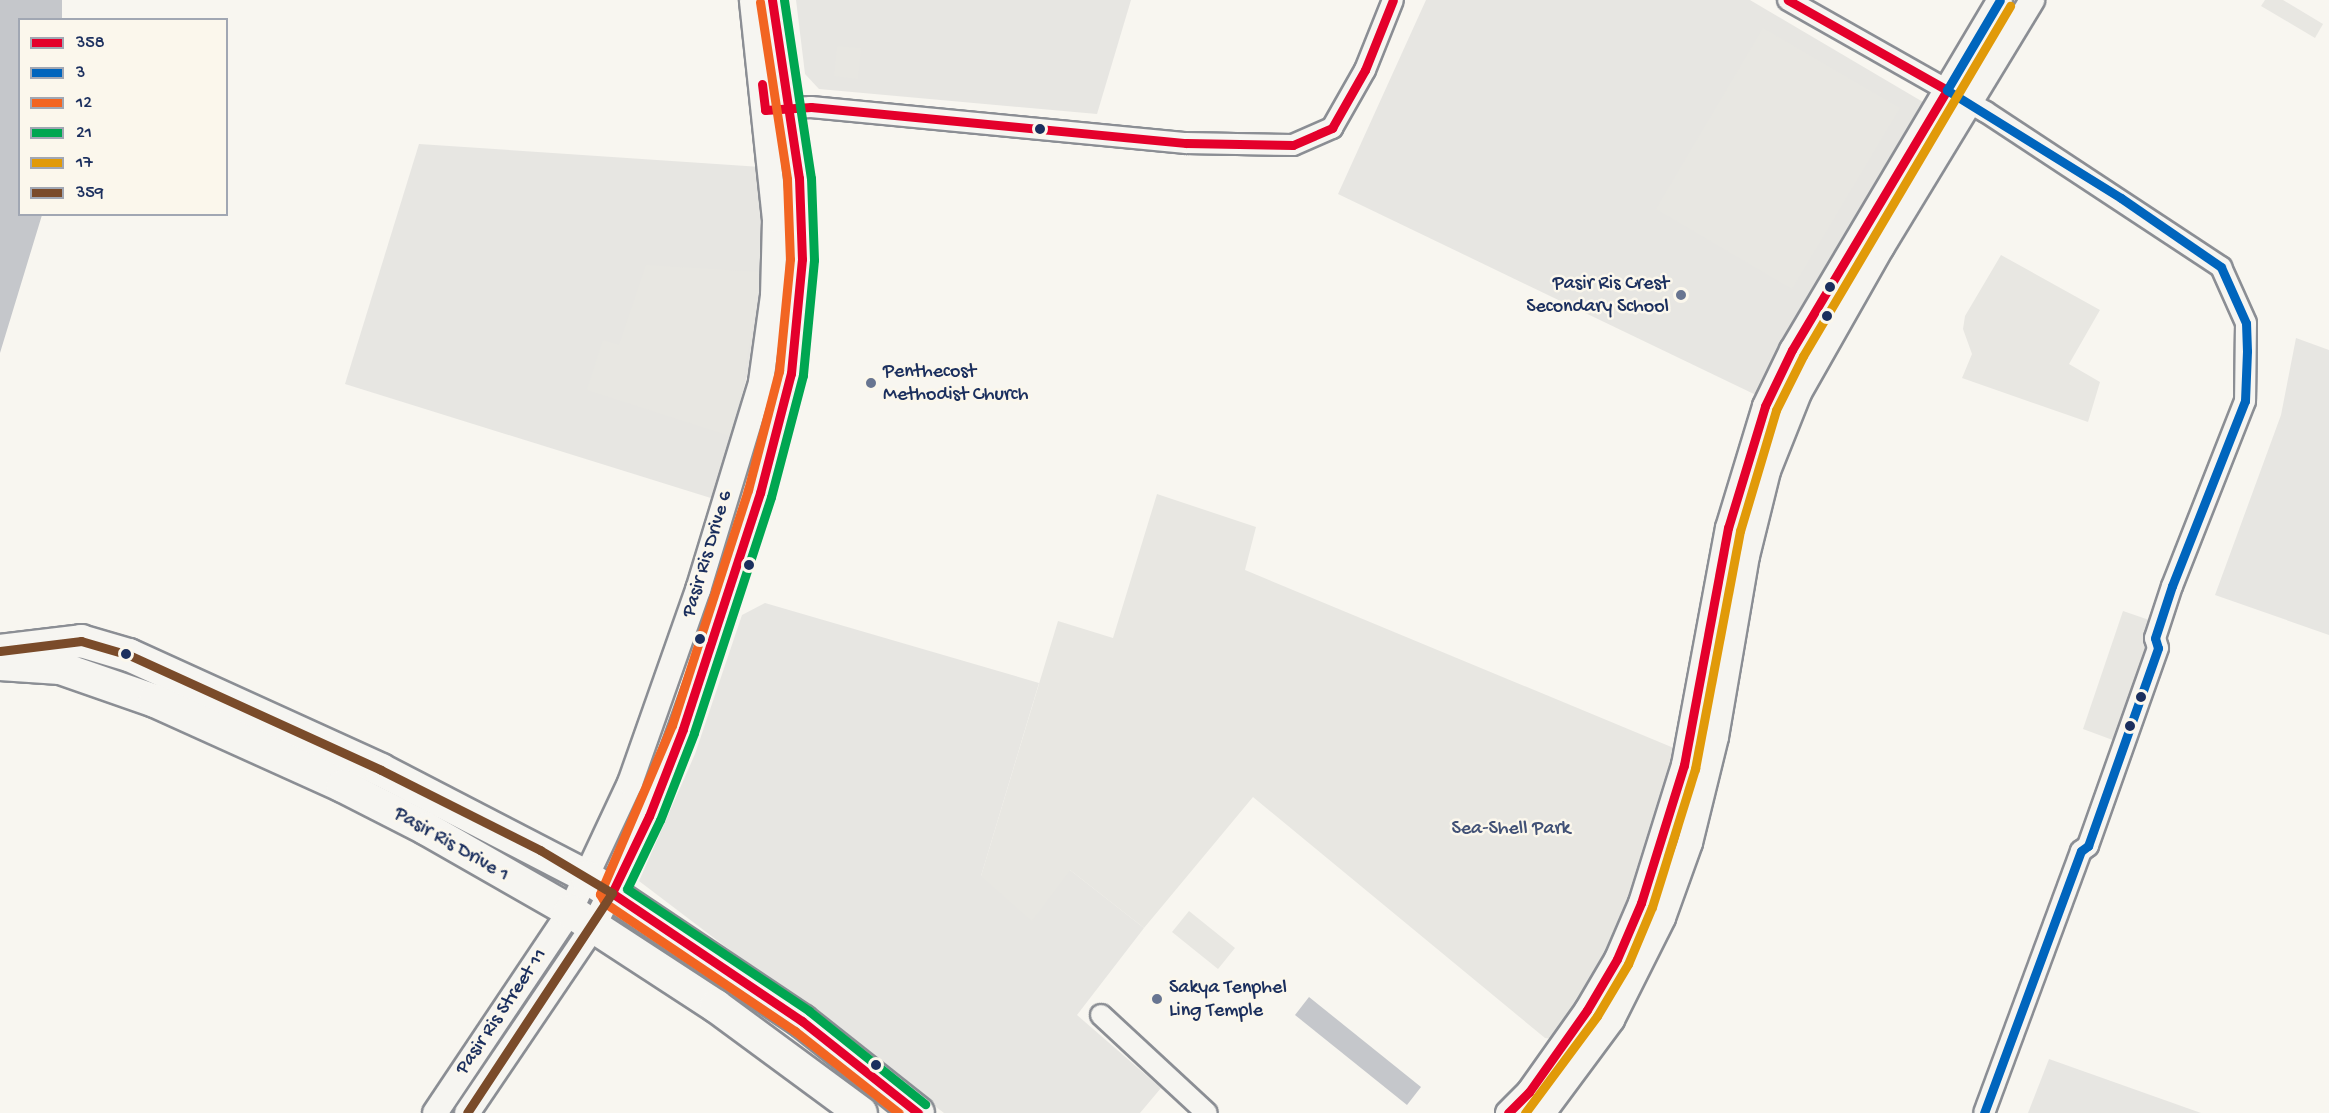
<!DOCTYPE html>
<html>
<head>
<meta charset="utf-8">
<style>
	body { margin:0 }
	#map { position:relative; width:2329px; height:1113px; overflow:hidden; background:#f8f6f0; font-family:"Gochi Hand",sans-serif }
	div>[style] { position:absolute }
	.built>* { inset:0; background:#e7e6e2 }
	.green>* { inset:0; background:#e8e7e2 }
	.water>* { inset:0; background:#c5c7cb }
	.roads { filter:drop-shadow(2px 0 #8b8e94) drop-shadow(-2px 0 #8b8e94) drop-shadow(0 2px #8b8e94) drop-shadow(0 -2px #8b8e94) }
	.minor>* { height:20px; margin:-10px; padding:0 10px; transform-origin:10px; border-radius:10px; background:#f6f5f1 }
	.tertiary>* { height:24px; margin:-12px; padding:0 12px; transform-origin:12px; border-radius:12px; background:#f6f5f1 }
	.primary>* { height:32px; margin:-16px; padding:0 16px; transform-origin:16px; border-radius:16px; background:#f6f5f1 }
	.bus-1>* { height:9px; margin:-4.5px; padding:0 4.5px; transform-origin:4.5px; border-radius:4.5px; background:#e4002b }
	.bus-2>* { height:9px; margin:-4.5px; padding:0 4.5px; transform-origin:4.5px; border-radius:4.5px; background:#0065bd }
	.bus-3>* { height:9px; margin:-4.5px; padding:0 4.5px; transform-origin:4.5px; border-radius:4.5px; background:#f26522 }
	.bus-4>* { height:9px; margin:-4.5px; padding:0 4.5px; transform-origin:4.5px; border-radius:4.5px; background:#00a651 }
	.bus-5>* { height:9px; margin:-4.5px; padding:0 4.5px; transform-origin:4.5px; border-radius:4.5px; background:#e19a09 }
	.bus-6>* { height:9px; margin:-4.5px; padding:0 4.5px; transform-origin:4.5px; border-radius:4.5px; background:#7a4b2a }
	.dots>* { width:16px; height:16px; translate:-50% -50%; box-sizing:border-box; border:3px solid #fbf7ec; border-radius:50% }
	span { translate:-50% -50%; white-space:nowrap; text-align:center; line-height:1.15; -webkit-text-stroke:5px #fbf7ec; paint-order:stroke }
	.poi-label { font-size:20px; color:#1b2f5e }
	.right { translate:-100% -50%; text-align:right }
	.left { translate:0 -50%; text-align:left }
	.street-label { font-size:20px; color:#1b2f5e }
	.park-label { font-size:20px; color:#415176 }
	.legend { position:absolute; left:18px; top:18px; width:210px; height:198px; box-sizing:border-box; background:#fbf7ec; border:2px solid #a1a7b3; margin:0; padding:8px 10px; list-style:none; font-size:18px; color:#1b2f5e }
	.legend li { display:flex; align-items:center; gap:12px; height:30px }
	.legend b { width:30px; border:2px solid #a1a7b3 }
</style>
</head>
<body>
<div id="map">
	<div class="built">
		<i style="clip-path:polygon(796px 0,1131px 0,1097px 114px,819px 89px,805px 74px)"></i>
		<i style="clip-path:polygon(1426px 0,1750px 0,1923px 102px,1918px 122px,1756px 395px,1338px 194px)"></i>
		<i style="clip-path:polygon(419px 144px,761px 167px,764px 313px,714px 499px,345px 384px)"></i>
		<i style="clip-path:polygon(2296px 338px,2329px 350px,2329px 635px,2215px 595px,2281px 415px)"></i>
		<i style="clip-path:polygon(765px 603px,1039px 683px,981px 876px,1070px 870px,1144px 928px,1077px 1015px,1161px 1088px,1140px 1113px,944px 1113px,639px 881px,695px 754px,742px 615px)"></i>
		<i style="clip-path:polygon(2049px 1059px,2201px 1113px,2028px 1113px)"></i>
	</div>
	<div class="green">
		<i style="clip-path:polygon(2265px 0,2283px 0,2323px 24px,2315px 38px,2261px 6px)"></i>
		<i style="clip-path:polygon(1763px 28px,1900px 108px,1792px 289px,1656px 209px)"></i>
		<i style="clip-path:polygon(837px 46px,861px 48px,858px 79px,834px 76px)"></i>
		<i style="clip-path:polygon(2001px 255px,2100px 310px,2069px 364px,2100px 382px,2088px 422px,1962px 378px,1972px 354px,1963px 329px,1965px 316px)"></i>
		<i style="clip-path:polygon(646px 265px,762px 272px,733px 437px,587px 390px,603px 340px,619px 345px)"></i>
		<i style="clip-path:polygon(1157px 494px,1256px 527px,1245px 570px,1681px 751px,1617px 939px,1561px 1040px,1545px 1038px,1253px 797px,1144px 928px,1070px 870px,1032px 921px,981px 876px,1058px 621px,1113px 638px)"></i>
		<i style="clip-path:polygon(2123px 611px,2158px 623px,2118px 742px,2083px 729px)"></i>
		<i style="clip-path:polygon(1189px 911px,1235px 948px,1218px 969px,1172px 932px)"></i>
	</div>
	<div class="water">
		<i style="clip-path:polygon(0 0,62px 0,62px 19px,20px 20px,20px 214px,42px 215px,0 353px)"></i>
		<i style="clip-path:polygon(1309px 997px,1421px 1087px,1407px 1105px,1295px 1015px)"></i>
	</div>
	<div class="roads">
		<div class="minor">
			<i style="left:1788px;top:0;width:227px;rotate:29.5deg"></i>
			<i style="left:1986px;top:112px;width:282px;rotate:33.4deg"></i>
			<i style="left:2221px;top:267px;width:61px;rotate:65.9deg"></i>
			<i style="left:2246px;top:323px;width:78px;rotate:90.7deg"></i>
			<i style="left:2245px;top:401px;width:199px;rotate:111.5deg"></i>
			<i style="left:2172px;top:586px;width:55px;rotate:108.1deg"></i>
			<i style="left:2155px;top:638px;width:10px;rotate:73deg"></i>
			<i style="left:2158px;top:648px;width:210px;rotate:109.5deg"></i>
			<i style="left:2088px;top:846px;width:9px;rotate:144deg"></i>
			<i style="left:2081px;top:851px;width:279px;rotate:110.3deg"></i>
			<i style="left:773px;top:109px;width:38px;rotate:-3deg"></i>
			<i style="left:811px;top:107px;width:377px;rotate:5.5deg"></i>
			<i style="left:1186px;top:143px;width:107px;rotate:1.1deg"></i>
			<i style="left:1293px;top:145px;width:43px;rotate:-23.6deg"></i>
			<i style="left:1332px;top:128px;width:67px;rotate:-60.4deg"></i>
			<i style="left:1365px;top:70px;width:75px;rotate:-68.2deg"></i>
			<i style="left:1101px;top:1015px;width:144px;rotate:42.8deg"></i>
		</div>
		<div class="tertiary">
			<i style="left:435px;top:1113px;width:243px;rotate:-56.2deg"></i>
			<i style="left:570px;top:911px;width:141px;rotate:-64.9deg"></i>
			<i style="left:630px;top:783px;width:205px;rotate:-70.6deg"></i>
			<i style="left:698px;top:590px;width:217px;rotate:-73.1deg"></i>
			<i style="left:761px;top:382px;width:87px;rotate:-82.1deg"></i>
			<i style="left:773px;top:296px;width:76px;rotate:-88.5deg"></i>
			<i style="left:775px;top:220px;width:221px;rotate:-96deg"></i>
			<i style="left:467px;top:1113px;width:225px;rotate:-55.9deg"></i>
			<i style="left:593px;top:927px;width:124px;rotate:-63.2deg"></i>
			<i style="left:649px;top:816px;width:200px;rotate:-70.1deg"></i>
			<i style="left:717px;top:628px;width:183px;rotate:-72.6deg"></i>
			<i style="left:772px;top:453px;width:82px;rotate:-76.6deg"></i>
			<i style="left:791px;top:373px;width:115px;rotate:-84.5deg"></i>
			<i style="left:802px;top:259px;width:81px;rotate:-92.1deg"></i>
			<i style="left:799px;top:178px;width:180px;rotate:-98.6deg"></i>
			<i style="left:1508px;top:1113px;width:30px;rotate:-45deg"></i>
			<i style="left:1529px;top:1092px;width:100px;rotate:-54.7deg"></i>
			<i style="left:1587px;top:1010px;width:59px;rotate:-59.5deg"></i>
			<i style="left:1617px;top:959px;width:61px;rotate:-66.8deg"></i>
			<i style="left:1641px;top:903px;width:145px;rotate:-72.7deg"></i>
			<i style="left:1684px;top:765px;width:241px;rotate:-79.5deg"></i>
			<i style="left:1728px;top:528px;width:127px;rotate:-73.1deg"></i>
			<i style="left:1765px;top:406px;width:62px;rotate:-64.3deg"></i>
			<i style="left:1792px;top:350px;width:407px;rotate:-59.3deg"></i>
			<i style="left:1543px;top:1113px;width:116px;rotate:-53.4deg"></i>
			<i style="left:1612px;top:1020px;width:114px;rotate:-63.4deg"></i>
			<i style="left:1663px;top:918px;width:80px;rotate:-70.2deg"></i>
			<i style="left:1690px;top:843px;width:109px;rotate:-76.2deg"></i>
			<i style="left:1716px;top:737px;width:184px;rotate:-80.3deg"></i>
			<i style="left:1747px;top:556px;width:88px;rotate:-76.1deg"></i>
			<i style="left:1768px;top:471px;width:84px;rotate:-68.3deg"></i>
			<i style="left:1799px;top:393px;width:168px;rotate:-60.4deg"></i>
			<i style="left:1882px;top:247px;width:289px;rotate:-58.7deg"></i>
		</div>
		<div class="primary">
			<i style="left:0;top:651px;width:82px;rotate:-7deg"></i>
			<i style="left:81px;top:641px;width:50px;rotate:16.3deg"></i>
			<i style="left:129px;top:655px;width:277px;rotate:24.5deg"></i>
			<i style="left:381px;top:770px;width:232px;rotate:27.4deg"></i>
			<i style="left:587px;top:877px;width:259px;rotate:33.8deg"></i>
			<i style="left:802px;top:1021px;width:148px;rotate:38.4deg"></i>
			<i style="left:0;top:664px;width:60px;rotate:3.8deg"></i>
			<i style="left:60px;top:668px;width:101px;rotate:19.2deg"></i>
			<i style="left:155px;top:701px;width:206px;rotate:24.3deg"></i>
			<i style="left:343px;top:786px;width:94px;rotate:27.1deg"></i>
			<i style="left:427px;top:829px;width:165px;rotate:29.8deg"></i>
			<i style="left:570px;top:911px;width:174px;rotate:33.1deg"></i>
			<i style="left:716px;top:1006px;width:180px;rotate:36.4deg"></i>
		</div>
	</div>
	<div class="bus-1">
		<i style="left:772px;top:0;width:180px;rotate:81.4deg"></i>
		<i style="left:799px;top:178px;width:81px;rotate:87.9deg"></i>
		<i style="left:802px;top:259px;width:115px;rotate:95.5deg"></i>
		<i style="left:791px;top:373px;width:124px;rotate:104.5deg"></i>
		<i style="left:760px;top:493px;width:248px;rotate:108.1deg"></i>
		<i style="left:683px;top:729px;width:93px;rotate:111.3deg"></i>
		<i style="left:649px;top:816px;width:85px;rotate:115.7deg"></i>
		<i style="left:612px;top:893px;width:229px;rotate:34deg"></i>
		<i style="left:802px;top:1021px;width:148px;rotate:38.4deg"></i>
		<i style="left:762px;top:84px;width:26px;rotate:83deg"></i>
		<i style="left:765px;top:110px;width:46px;rotate:-3.7deg"></i>
		<i style="left:811px;top:107px;width:377px;rotate:5.5deg"></i>
		<i style="left:1186px;top:143px;width:107px;rotate:1.1deg"></i>
		<i style="left:1293px;top:145px;width:43px;rotate:-23.6deg"></i>
		<i style="left:1332px;top:128px;width:67px;rotate:-60.4deg"></i>
		<i style="left:1365px;top:70px;width:75px;rotate:-68.2deg"></i>
		<i style="left:1508px;top:1113px;width:30px;rotate:-45deg"></i>
		<i style="left:1529px;top:1092px;width:100px;rotate:-54.7deg"></i>
		<i style="left:1587px;top:1010px;width:59px;rotate:-59.5deg"></i>
		<i style="left:1617px;top:959px;width:61px;rotate:-66.8deg"></i>
		<i style="left:1641px;top:903px;width:145px;rotate:-72.7deg"></i>
		<i style="left:1684px;top:765px;width:241px;rotate:-79.5deg"></i>
		<i style="left:1728px;top:528px;width:127px;rotate:-73.1deg"></i>
		<i style="left:1765px;top:406px;width:62px;rotate:-64.3deg"></i>
		<i style="left:1792px;top:350px;width:303px;rotate:-59.2deg"></i>
		<i style="left:1947px;top:90px;width:183px;rotate:-150.5deg"></i>
	</div>
	<div class="bus-2">
		<i style="left:1984px;top:1113px;width:279px;rotate:-69.7deg"></i>
		<i style="left:2081px;top:851px;width:9px;rotate:-36deg"></i>
		<i style="left:2088px;top:846px;width:210px;rotate:-70.5deg"></i>
		<i style="left:2158px;top:648px;width:10px;rotate:-107deg"></i>
		<i style="left:2155px;top:638px;width:55px;rotate:-71.9deg"></i>
		<i style="left:2172px;top:586px;width:199px;rotate:-68.5deg"></i>
		<i style="left:2245px;top:401px;width:50px;rotate:-87.7deg"></i>
		<i style="left:2247px;top:351px;width:28px;rotate:-92deg"></i>
		<i style="left:2246px;top:323px;width:61px;rotate:-114.1deg"></i>
		<i style="left:2221px;top:267px;width:121px;rotate:-145.4deg"></i>
		<i style="left:2121px;top:198px;width:205px;rotate:-148.2deg"></i>
		<i style="left:1947px;top:90px;width:104px;rotate:-59.5deg"></i>
	</div>
	<div class="bus-3">
		<i style="left:760px;top:2px;width:179px;rotate:81.3deg"></i>
		<i style="left:787px;top:179px;width:80px;rotate:87.9deg"></i>
		<i style="left:790px;top:259px;width:113px;rotate:95.6deg"></i>
		<i style="left:779px;top:371px;width:123px;rotate:104.6deg"></i>
		<i style="left:748px;top:490px;width:247px;rotate:107.9deg"></i>
		<i style="left:672px;top:725px;width:184px;rotate:113.1deg"></i>
		<i style="left:600px;top:894px;width:10px;rotate:61deg"></i>
		<i style="left:605px;top:903px;width:229px;rotate:34deg"></i>
		<i style="left:795px;top:1031px;width:132px;rotate:38.3deg"></i>
	</div>
	<div class="bus-4">
		<i style="left:784px;top:0;width:180px;rotate:81.4deg"></i>
		<i style="left:811px;top:178px;width:82px;rotate:87.9deg"></i>
		<i style="left:814px;top:260px;width:116px;rotate:95.5deg"></i>
		<i style="left:803px;top:375px;width:126px;rotate:104.7deg"></i>
		<i style="left:771px;top:497px;width:248px;rotate:108.1deg"></i>
		<i style="left:694px;top:733px;width:93px;rotate:111.3deg"></i>
		<i style="left:660px;top:820px;width:76px;rotate:115.6deg"></i>
		<i style="left:627px;top:889px;width:219px;rotate:33.8deg"></i>
		<i style="left:809px;top:1011px;width:149px;rotate:38.7deg"></i>
	</div>
	<div class="bus-5">
		<i style="left:1525px;top:1113px;width:121px;rotate:-53.4deg"></i>
		<i style="left:1597px;top:1016px;width:61px;rotate:-59.2deg"></i>
		<i style="left:1628px;top:964px;width:62px;rotate:-67.2deg"></i>
		<i style="left:1652px;top:907px;width:145px;rotate:-72.7deg"></i>
		<i style="left:1695px;top:769px;width:242px;rotate:-79.3deg"></i>
		<i style="left:1740px;top:531px;width:126px;rotate:-73.4deg"></i>
		<i style="left:1776px;top:410px;width:60px;rotate:-63.4deg"></i>
		<i style="left:1803px;top:356px;width:407px;rotate:-59.4deg"></i>
	</div>
	<div class="bus-6">
		<i style="left:0;top:651px;width:82px;rotate:-7deg"></i>
		<i style="left:81px;top:641px;width:50px;rotate:16.3deg"></i>
		<i style="left:129px;top:655px;width:277px;rotate:24.5deg"></i>
		<i style="left:381px;top:770px;width:178px;rotate:26.7deg"></i>
		<i style="left:540px;top:850px;width:84px;rotate:30.8deg"></i>
		<i style="left:612px;top:893px;width:263px;rotate:123.4deg"></i>
	</div>
	<div class="dots">
		<i style="left:1040px;top:129px;background:#1b2f5e"></i>
		<i style="left:1830px;top:287px;background:#1b2f5e"></i>
		<i style="left:1681px;top:295px;background:#687591"></i>
		<i style="left:1827px;top:316px;background:#1b2f5e"></i>
		<i style="left:871px;top:383px;background:#687591"></i>
		<i style="left:749px;top:565px;background:#1b2f5e"></i>
		<i style="left:700px;top:639px;background:#1b2f5e"></i>
		<i style="left:126px;top:654px;background:#1b2f5e"></i>
		<i style="left:2141px;top:697px;background:#1b2f5e"></i>
		<i style="left:2130px;top:726px;background:#1b2f5e"></i>
		<i style="left:1157px;top:999px;background:#687591"></i>
		<i style="left:876px;top:1065px;background:#1b2f5e"></i>
	</div>
	<div class="poi-label">
		<span class="right" style="left:1669px;top:296px">Pasir Ris Crest<br>Secondary School</span>
		<span class="left" style="left:883px;top:384px">Penthecost<br>Methodist Church</span>
		<span class="left" style="left:1169px;top:1000px">Sakya Tenphel<br>Ling Temple</span>
	</div>
	<div class="street-label">
		<span style="left:708px;top:554px;rotate:-73deg">Pasir Ris Drive 6</span>
		<span style="left:451px;top:845px;rotate:30deg">Pasir Ris Drive 1</span>
		<span style="left:502px;top:1012px;rotate:-56deg">Pasir Ris Street 11</span>
	</div>
	<div class="park-label">
		<span style="left:1511px;top:829px">Sea-Shell Park</span>
	</div>
	<ul class="legend">
	<li><b style="height:8px;background:#e4002b"></b>358</li>
	<li><b style="height:8px;background:#0065bd"></b>3</li>
	<li><b style="height:8px;background:#f26522"></b>12</li>
	<li><b style="height:8px;background:#00a651"></b>21</li>
	<li><b style="height:8px;background:#e19a09"></b>17</li>
	<li><b style="height:8px;background:#7a4b2a"></b>359</li>
	</ul>
</div>
</body>
</html>
